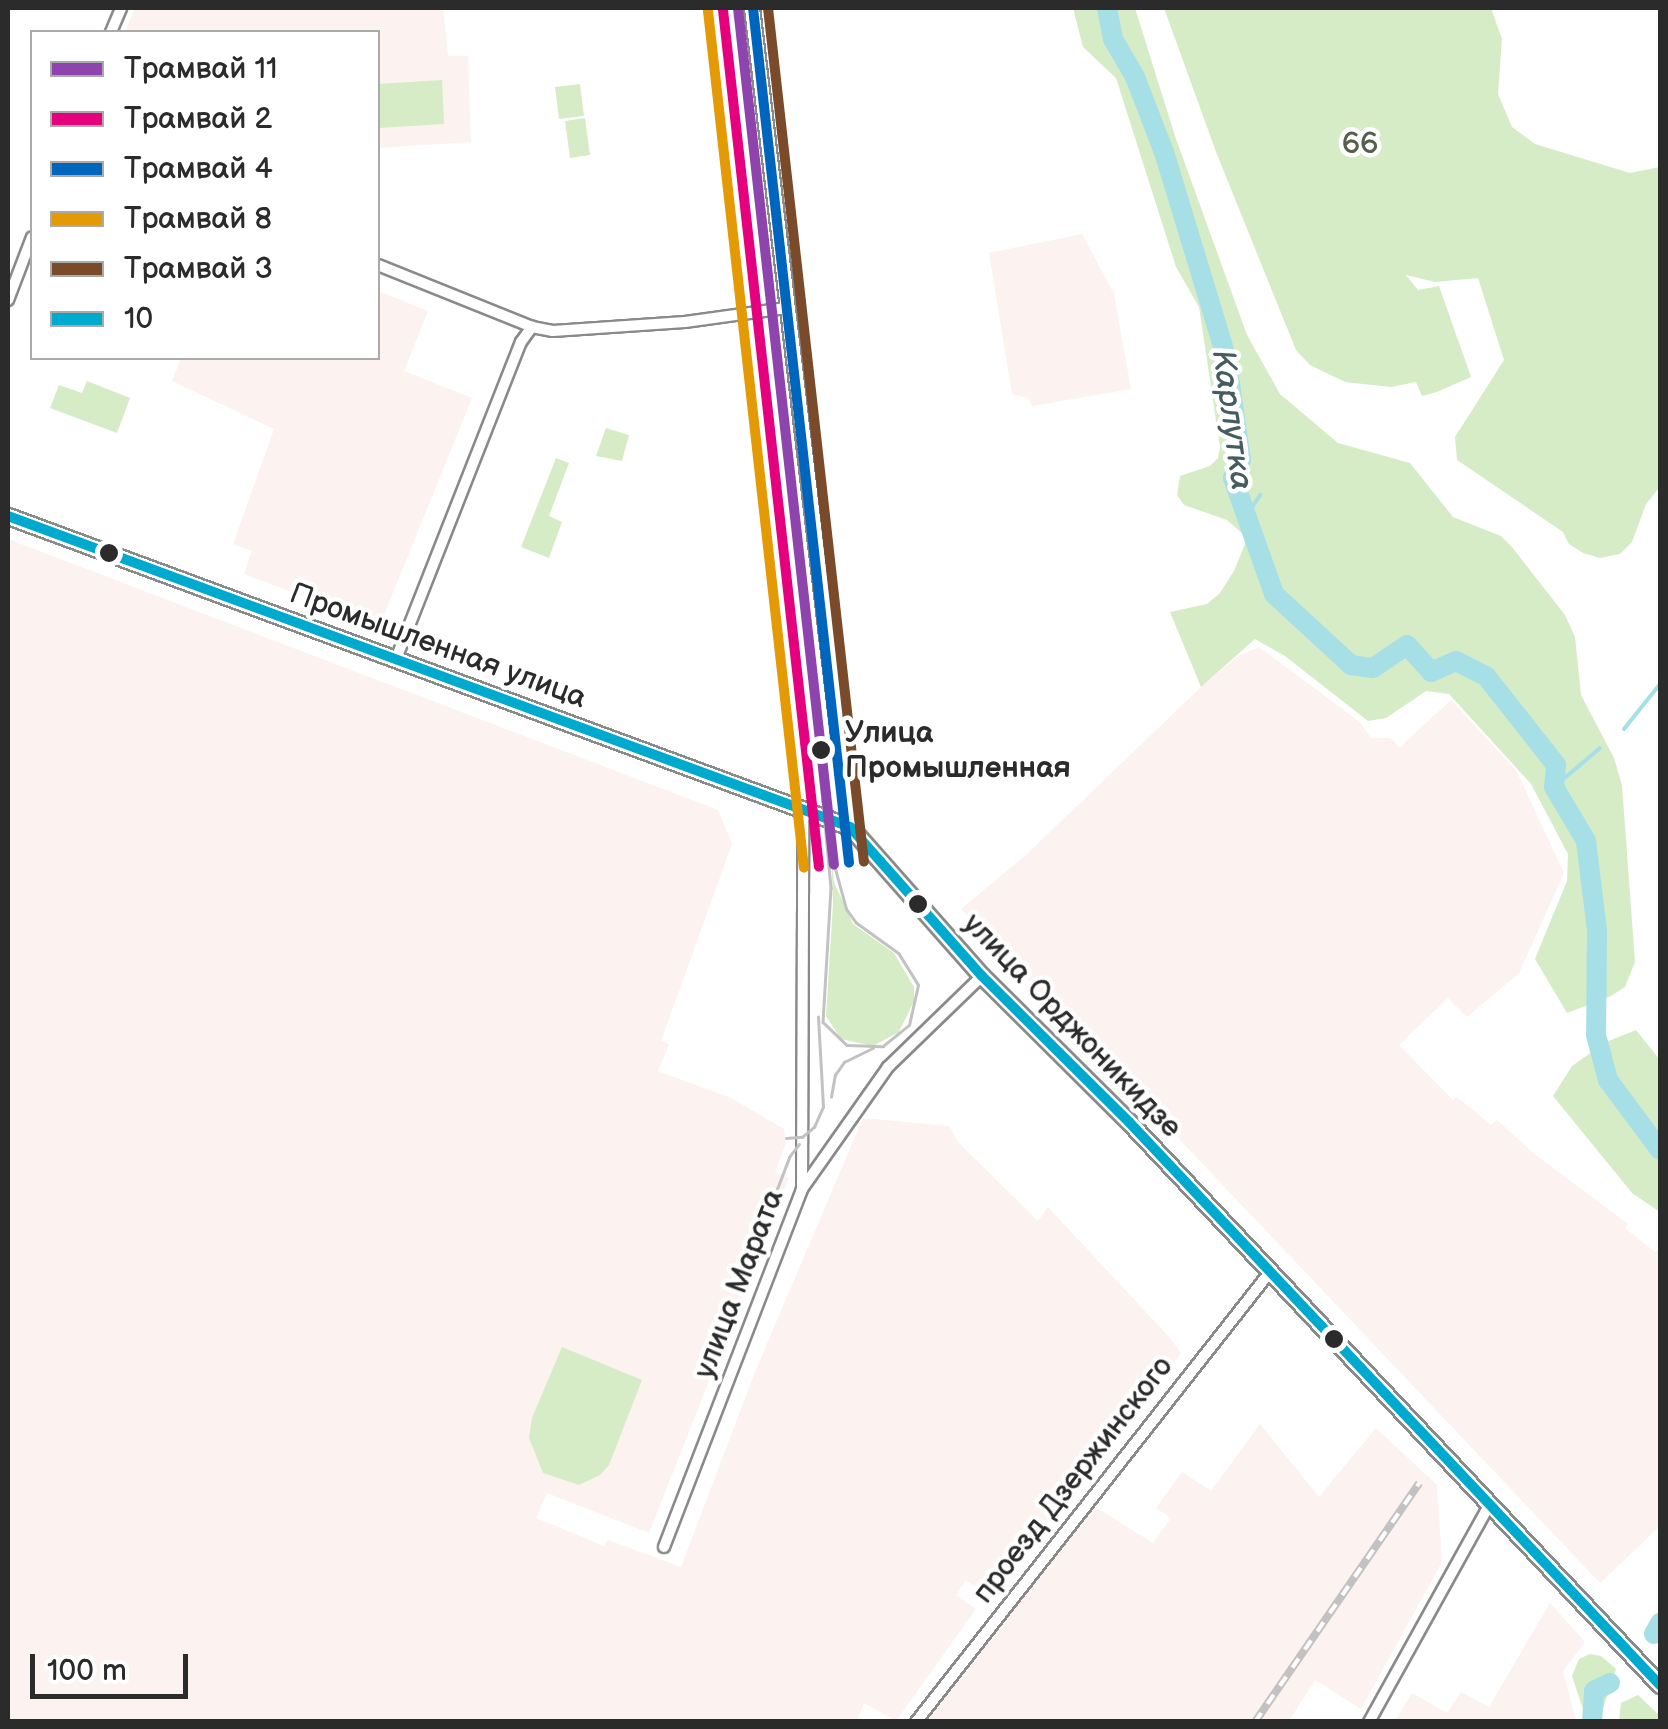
<!DOCTYPE html>
<html>
<head>
<meta charset="utf-8">
<style>
	body { margin:0 }
	#map { position:relative; width:1668px; height:1729px; overflow:hidden; background:#fff; font-family:"Balsamiq Sans",sans-serif }
	div>[style] { position:absolute }
	.built>* { inset:0; background:#fcf2ef }
	.green>* { inset:0; background:#d5ecc7 }
	.stream>* { height:4px; margin:-2px; padding:0 2px; transform-origin:2px; border-radius:2px; background:#a7dfe7 }
	.river>* { height:20px; margin:-10px; padding:0 10px; transform-origin:10px; border-radius:10px; background:#a7dfe7 }
	.roads { filter:drop-shadow(2px 0 #8a8a8a) drop-shadow(-2px 0 #8a8a8a) drop-shadow(0 2px #8a8a8a) drop-shadow(0 -2px #8a8a8a) }
	.street>* { height:10px; margin:-5px; padding:0 5px; transform-origin:5px; border-radius:5px; background:#fff }
	.secondary>* { height:14px; margin:-7px; padding:0 7px; transform-origin:7px; border-radius:7px; background:#fff }
	.primary>* { height:15px; margin:-7.5px; padding:0 7.5px; transform-origin:7.5px; border-radius:7.5px; background:#fff }
	.tram>* { height:2.5px; margin:-1.25px; padding:0 1.25px; transform-origin:1.25px; border-radius:1.25px; background:#c2c2c2 }
	.rail>* { height:8px; margin-top:-4px; transform-origin:0; background:repeating-linear-gradient(90deg,#fff 0 11px,#c2c2c2 0 22px); box-sizing:border-box; border-block:2px solid #c2c2c2 }
	.bus-1>* { height:10px; margin:-5px; padding:0 5px; transform-origin:5px; border-radius:5px; background:#00a9ce }
	.tram-1>* { height:10px; margin:-5px; padding:0 5px; transform-origin:5px; border-radius:5px; background:#8e44ad }
	.tram-2>* { height:10px; margin:-5px; padding:0 5px; transform-origin:5px; border-radius:5px; background:#e5007d }
	.tram-3>* { height:10px; margin:-5px; padding:0 5px; transform-origin:5px; border-radius:5px; background:#0065bd }
	.tram-4>* { height:10px; margin:-5px; padding:0 5px; transform-origin:5px; border-radius:5px; background:#e39a04 }
	.tram-5>* { height:10px; margin:-5px; padding:0 5px; transform-origin:5px; border-radius:5px; background:#7a4b2a }
	.dots>* { width:28px; height:28px; translate:-50% -50%; box-sizing:border-box; border:5px solid #fff; border-radius:50% }
	span { translate:-50% -50%; white-space:nowrap; text-align:center; line-height:1.15; -webkit-text-stroke:9px #fff; paint-order:stroke }
	.park-label { font-size:30px; color:#54604c }
	.street-label { font-size:30px; color:#2b2b2b }
	.stop-label { font-size:30px; color:#2b2b2b; font-weight:700 }
	.left { translate:0 -50%; text-align:left }
	.water-label { font-size:32px; color:#455d60; font-style:italic }
	.frame { position:absolute; inset:0; border:10px solid #2b2b2b; pointer-events:none }
	.legend { position:absolute; left:30px; top:30px; width:350px; height:330px; box-sizing:border-box; background:#fff; border:2px solid #aaa; margin:0; padding:12px 18px; list-style:none; font-size:30px; color:#2b2b2b }
	.legend li { display:flex; align-items:center; gap:20px; height:50px }
	.legend b { width:50px; border:2px solid #aaa }
	.scale { position:absolute; left:30px; top:1654px; width:158px; height:45px; box-sizing:border-box; border:5px solid #2b2b2b; border-top:0; padding-left:12px; font-size:30px; line-height:35px; white-space:nowrap; color:#2b2b2b; -webkit-text-stroke:8px #fff; paint-order:stroke }
</style>
</head>
<body>
<div id="map">
	<div class="built">
		<i style="clip-path:polygon(135px 8px,443px 8px,448px 56px,468px 56px,471px 142px,378px 148px,378px 32px,125px 32px)"></i>
		<i style="clip-path:polygon(1082px 234px,1114px 294px,1131px 389px,1032px 406px,1028px 398px,1012px 394px,989px 253px)"></i>
		<i style="clip-path:polygon(378px 291px,428px 311px,404px 371px,472px 398px,380px 625px,244px 574px,252px 551px,233px 544px,274px 429px,172px 381px,181px 358px,378px 358px)"></i>
		<i style="clip-path:polygon(8px 539px,718px 810px,732px 844px,661px 1041px,669px 1044px,658px 1071px,731px 1098px,784px 1129px,786px 1143px,775px 1172px,789px 1178px,649px 1533px,547px 1493px,536px 1518px,604px 1546px,608px 1540px,681px 1567px,755px 1372px,863px 1118px,949px 1126px,959px 1143px,1038px 1221px,1048px 1207px,1169px 1337px,1181px 1353px,996px 1590px,983px 1593px,966px 1580px,956px 1595px,976px 1609px,896px 1721px,864px 1703px,858px 1718px,865px 1721px,8px 1721px)"></i>
		<i style="clip-path:polygon(1259px 647px,1360px 722px,1371px 738px,1390px 738px,1400px 747px,1451px 700px,1516px 770px,1564px 873px,1519px 973px,1467px 1017px,1448px 998px,1399px 1045px,1453px 1100px,1457px 1097px,1491px 1125px,1497px 1120px,1533px 1153px,1628px 1224px,1625px 1228px,1655px 1252px,1660px 1247px,1660px 1526px,1600px 1583px,961px 909px,1027px 854px,1201px 687px,1238px 656px)"></i>
		<i style="clip-path:polygon(1260px 1424px,1319px 1497px,1376px 1428px,1437px 1485px,1442px 1562px,1361px 1709px,1315px 1680px,1289px 1721px,927px 1721px,1095px 1507px,1153px 1543px,1171px 1518px,1156px 1508px,1182px 1472px,1211px 1491px)"></i>
		<i style="clip-path:polygon(1550px 1603px,1585px 1642px,1563px 1671px,1576px 1721px,1395px 1721px,1412px 1693px,1447px 1713px,1461px 1692px,1489px 1707px)"></i>
	</div>
	<div class="green">
		<i style="clip-path:polygon(1073px 8px,1135px 8px,1175px 136px,1247px 335px,1280px 394px,1338px 443px,1410px 463px,1453px 517px,1501px 536px,1512px 547px,1565px 615px,1575px 637px,1581px 695px,1614px 758px,1622px 785px,1635px 962px,1625px 987px,1611px 996px,1567px 1013px,1535px 959px,1567px 881px,1568px 854px,1531px 784px,1449px 694px,1426px 691px,1386px 718px,1368px 721px,1285px 656px,1255px 639px,1201px 687px,1170px 612px,1207px 604px,1220px 593px,1234px 571px,1245px 544px,1244px 535px,1227px 520px,1184px 505px,1177px 495px,1180px 476px,1210px 466px,1218px 458px,1220px 447px,1199px 307px,1176px 267px,1116px 78px,1083px 47px)"></i>
		<i style="clip-path:polygon(1164px 8px,1491px 8px,1502px 39px,1498px 94px,1512px 127px,1535px 144px,1630px 173px,1660px 167px,1660px 487px,1646px 504px,1632px 542px,1620px 554px,1600px 558px,1583px 553px,1569px 544px,1563px 532px,1457px 460px,1455px 437px,1504px 360px,1478px 278px,1435px 282px,1406px 275px,1418px 290px,1439px 286px,1471px 377px,1437px 392px,1422px 396px,1416px 382px,1391px 387px,1345px 382px,1310px 365px,1296px 350px,1216px 152px)"></i>
		<i style="clip-path:polygon(442px 80px,444px 124px,378px 128px,378px 84px)"></i>
		<i style="clip-path:polygon(580px 84px,584px 116px,559px 119px,555px 87px)"></i>
		<i style="clip-path:polygon(585px 118px,590px 155px,570px 158px,565px 121px)"></i>
		<i style="clip-path:polygon(87px 381px,130px 398px,117px 433px,50px 408px,59px 385px,82px 393px)"></i>
		<i style="clip-path:polygon(606px 428px,629px 435px,622px 461px,596px 456px)"></i>
		<i style="clip-path:polygon(556px 458px,569px 463px,549px 516px,562px 522px,549px 558px,521px 547px)"></i>
		<i style="clip-path:polygon(831px 849px,834px 882px,853px 924px,894px 953px,914px 987px,914px 1001px,899px 1032px,873px 1046px,841px 1039px,826px 1016px,833px 903px)"></i>
		<i style="clip-path:polygon(1636px 1030px,1660px 1060px,1660px 1212px,1632px 1193px,1553px 1096px,1572px 1066px,1606px 1042px)"></i>
		<i style="clip-path:polygon(562px 1347px,642px 1380px,609px 1465px,600px 1475px,579px 1485px,543px 1473px,529px 1438px,532px 1418px)"></i>
		<i style="clip-path:polygon(1590px 1654px,1601px 1656px,1616px 1669px,1599px 1721px,1587px 1721px,1572px 1676px,1579px 1659px)"></i>
		<i style="clip-path:polygon(1638px 1695px,1660px 1716px,1660px 1721px,1619px 1721px,1621px 1703px)"></i>
	</div>
	<div class="stream">
		<i style="left:1248px;top:513px;width:22px;rotate:-56deg"></i>
		<i style="left:1624px;top:729px;width:58px;rotate:-51.3deg"></i>
		<i style="left:1554px;top:787px;width:60px;rotate:-40.3deg"></i>
	</div>
	<div class="river">
		<i style="left:1107px;top:8px;width:32px;rotate:79deg"></i>
		<i style="left:1113px;top:39px;width:44px;rotate:59.9deg"></i>
		<i style="left:1135px;top:77px;width:80px;rotate:68.9deg"></i>
		<i style="left:1164px;top:152px;width:213px;rotate:73.1deg"></i>
		<i style="left:1226px;top:356px;width:105px;rotate:81.8deg"></i>
		<i style="left:1241px;top:460px;width:20px;rotate:114deg"></i>
		<i style="left:1233px;top:478px;width:123px;rotate:70.5deg"></i>
		<i style="left:1274px;top:594px;width:105px;rotate:42.7deg"></i>
		<i style="left:1351px;top:665px;width:22px;rotate:8deg"></i>
		<i style="left:1373px;top:668px;width:41px;rotate:-34.1deg"></i>
		<i style="left:1407px;top:645px;width:36px;rotate:48deg"></i>
		<i style="left:1431px;top:672px;width:27px;rotate:-24deg"></i>
		<i style="left:1456px;top:661px;width:34px;rotate:27deg"></i>
		<i style="left:1486px;top:676px;width:113px;rotate:51.8deg"></i>
		<i style="left:1556px;top:765px;width:22px;rotate:95deg"></i>
		<i style="left:1554px;top:787px;width:63px;rotate:59.3deg"></i>
		<i style="left:1586px;top:841px;width:90px;rotate:83deg"></i>
		<i style="left:1597px;top:930px;width:105px;rotate:90.5deg"></i>
		<i style="left:1596px;top:1035px;width:47px;rotate:75.1deg"></i>
		<i style="left:1608px;top:1080px;width:87px;rotate:53.4deg"></i>
		<i style="left:1654px;top:1634px;width:13px;rotate:-61deg"></i>
		<i style="left:1592px;top:1722px;width:31px;rotate:-86deg"></i>
		<i style="left:1594px;top:1691px;width:18px;rotate:-27deg"></i>
	</div>
	<div class="roads">
		<div class="street">
			<i style="left:111px;top:32px;width:26px;rotate:-67deg"></i>
			<i style="left:378px;top:265px;width:166px;rotate:21.9deg"></i>
			<i style="left:532px;top:327px;width:21px;rotate:11deg"></i>
			<i style="left:553px;top:331px;width:132px;rotate:-3.9deg"></i>
			<i style="left:685px;top:322px;width:102px;rotate:-7.9deg"></i>
			<i style="left:8px;top:300px;width:67px;rotate:-69.1deg"></i>
			<i style="left:396px;top:659px;width:341px;rotate:-68.5deg"></i>
			<i style="left:521px;top:342px;width:19px;rotate:-54deg"></i>
			<i style="left:802px;top:1189px;width:379px;rotate:-89.8deg"></i>
			<i style="left:664px;top:1547px;width:384px;rotate:-68.9deg"></i>
			<i style="left:802px;top:1189px;width:149px;rotate:-54.8deg"></i>
			<i style="left:888px;top:1067px;width:131px;rotate:-44.1deg"></i>
			<i style="left:916px;top:1722px;width:573px;rotate:-51.81deg"></i>
			<i style="left:1369px;top:1722px;width:249px;rotate:-61deg"></i>
		</div>
		<div class="secondary">
			<i style="left:752px;top:8px;width:825px;rotate:83.18deg"></i>
		</div>
		<div class="primary">
			<i style="left:8px;top:516px;width:898px;rotate:20.27deg"></i>
			<i style="left:850px;top:827px;width:199px;rotate:48.5deg"></i>
			<i style="left:982px;top:976px;width:207px;rotate:44.8deg"></i>
			<i style="left:1129px;top:1122px;width:774px;rotate:46.68deg"></i>
		</div>
	</div>
	<div class="tram">
		<i style="left:818px;top:750px;width:139px;rotate:84.6deg"></i>
		<i style="left:831px;top:888px;width:134px;rotate:93.4deg"></i>
		<i style="left:823px;top:1022px;width:33px;rotate:44deg"></i>
		<i style="left:847px;top:1045px;width:36px;rotate:2deg"></i>
		<i style="left:883px;top:1046px;width:33px;rotate:-39deg"></i>
		<i style="left:909px;top:1025px;width:41px;rotate:-77.3deg"></i>
		<i style="left:918px;top:985px;width:36px;rotate:-122deg"></i>
		<i style="left:899px;top:954px;width:53px;rotate:-144.2deg"></i>
		<i style="left:856px;top:923px;width:17px;rotate:-126deg"></i>
		<i style="left:846px;top:909px;width:46px;rotate:-105.3deg"></i>
		<i style="left:831px;top:1097px;width:22px;rotate:-80deg"></i>
		<i style="left:835px;top:1075px;width:16px;rotate:-55deg"></i>
		<i style="left:844px;top:1062px;width:32px;rotate:-26deg"></i>
		<i style="left:786px;top:1138px;width:16px;rotate:-4deg"></i>
		<i style="left:802px;top:1137px;width:16px;rotate:-40deg"></i>
		<i style="left:814px;top:1127px;width:22px;rotate:-66deg"></i>
		<i style="left:823px;top:1107px;width:90px;rotate:-93.2deg"></i>
		<i style="left:777px;top:1189px;width:34px;rotate:-69deg"></i>
		<i style="left:789px;top:1157px;width:16px;rotate:-52deg"></i>
	</div>
	<div class="rail">
		<i style="left:1255px;top:1722px;width:290px;rotate:-55.5deg"></i>
	</div>
	<div class="bus-1">
		<i style="left:8px;top:516px;width:898px;rotate:20.27deg"></i>
		<i style="left:850px;top:827px;width:199px;rotate:48.5deg"></i>
		<i style="left:982px;top:976px;width:207px;rotate:44.8deg"></i>
		<i style="left:1129px;top:1122px;width:774px;rotate:46.68deg"></i>
	</div>
	<div class="tram-1">
		<i style="left:738px;top:8px;width:862px;rotate:83.61deg"></i>
	</div>
	<div class="tram-2">
		<i style="left:723px;top:10px;width:862px;rotate:83.61deg"></i>
	</div>
	<div class="tram-3">
		<i style="left:753px;top:8px;width:860px;rotate:83.59deg"></i>
	</div>
	<div class="tram-4">
		<i style="left:708px;top:11px;width:862px;rotate:83.61deg"></i>
	</div>
	<div class="tram-5">
		<i style="left:768px;top:8px;width:859px;rotate:83.59deg"></i>
	</div>
	<div class="dots">
		<i style="left:109px;top:553px;background:#2b2b2b"></i>
		<i style="left:821px;top:750px;background:#2b2b2b"></i>
		<i style="left:918px;top:904px;background:#2b2b2b"></i>
		<i style="left:1334px;top:1339px;background:#2b2b2b"></i>
	</div>
	<div class="park-label">
		<span style="left:1360px;top:144px">66</span>
	</div>
	<div class="street-label">
		<span style="left:438px;top:646px;rotate:20deg">Промышленная улица</span>
		<span style="left:1072px;top:1026px;rotate:46deg">улица Орджоникидзе</span>
		<span style="left:739px;top:1284px;rotate:-69deg">улица Марата</span>
		<span style="left:1073px;top:1480px;rotate:-52deg">проезд Дзержинского</span>
	</div>
	<div class="stop-label">
		<span class="left" style="left:845px;top:750px">Улица<br>Промышленная</span>
	</div>
	<div class="water-label">
		<span style="left:1231px;top:420px;rotate:82deg">Карлутка</span>
	</div>
	<div class="frame"></div>
	<ul class="legend">
	<li><b style="height:12px;background:#8e44ad"></b>Трамвай 11</li>
	<li><b style="height:12px;background:#e5007d"></b>Трамвай 2</li>
	<li><b style="height:12px;background:#0065bd"></b>Трамвай 4</li>
	<li><b style="height:12px;background:#e39a04"></b>Трамвай 8</li>
	<li><b style="height:12px;background:#7a4b2a"></b>Трамвай 3</li>
	<li><b style="height:12px;background:#00a9ce"></b>10</li>
	</ul>
	<div class="scale">100 m</div>
</div>
</body>
</html>
